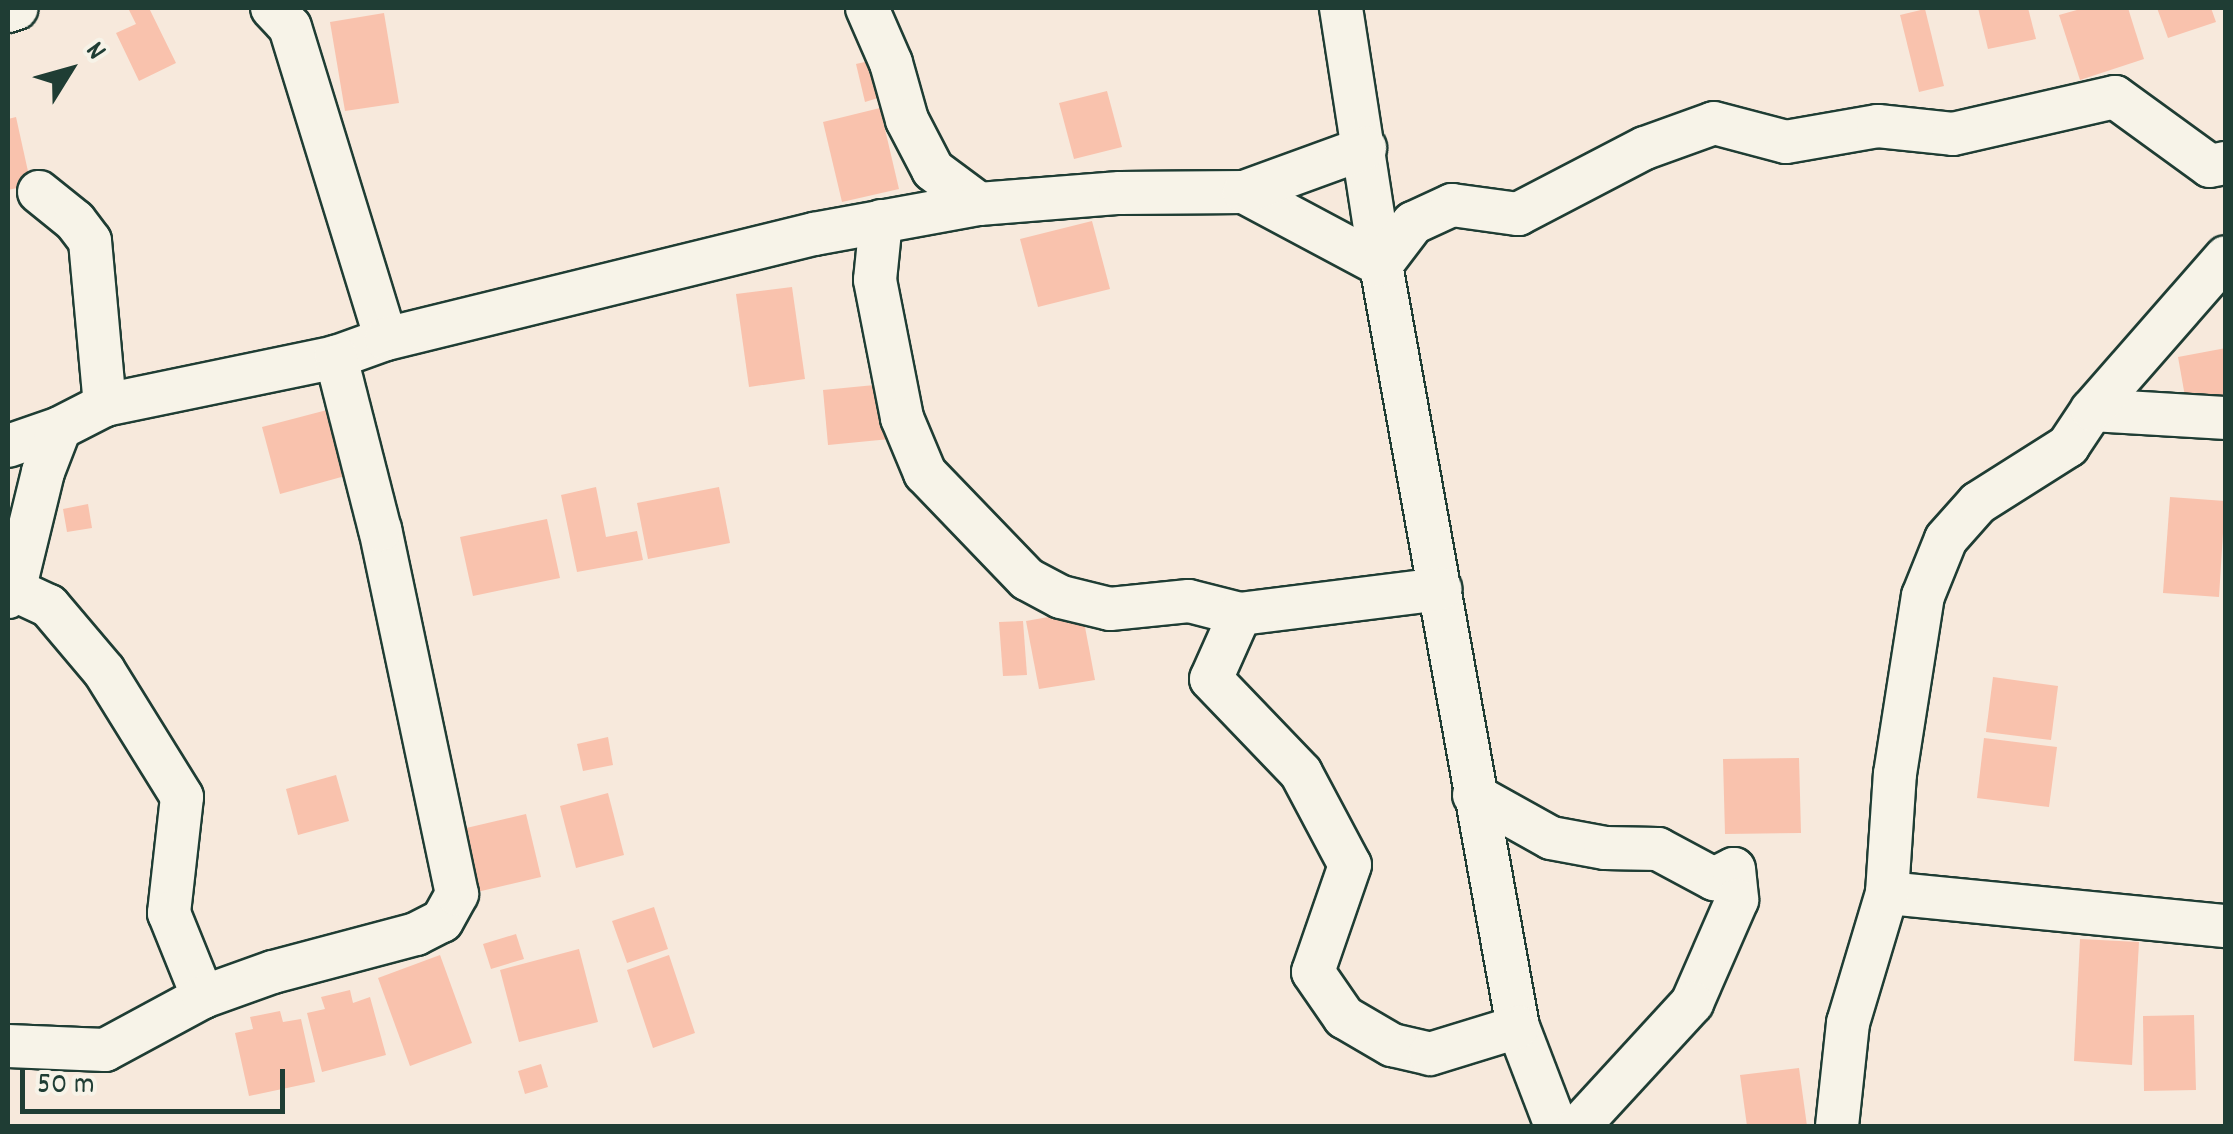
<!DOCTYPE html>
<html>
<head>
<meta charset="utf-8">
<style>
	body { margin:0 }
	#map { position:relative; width:2233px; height:1134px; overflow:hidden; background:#f7e9dc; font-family:Dekko,sans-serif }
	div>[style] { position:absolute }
	.building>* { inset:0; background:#f9c2ad }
	.roads { filter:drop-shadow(2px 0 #1f3d34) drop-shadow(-2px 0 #1f3d34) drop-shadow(0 2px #1f3d34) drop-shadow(0 -2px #1f3d34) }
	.minor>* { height:42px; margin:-21px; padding:0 21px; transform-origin:21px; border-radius:21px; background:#f7f3e8 }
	span { translate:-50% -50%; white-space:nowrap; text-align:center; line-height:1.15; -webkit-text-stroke:8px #f7f3e8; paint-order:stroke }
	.frame { position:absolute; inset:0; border:10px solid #1f3d34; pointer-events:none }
	.north { position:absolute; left:20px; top:20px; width:100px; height:100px; -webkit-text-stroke:8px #f7f3e8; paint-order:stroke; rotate:53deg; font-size:28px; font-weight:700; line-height:40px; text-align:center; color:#1f3d34 }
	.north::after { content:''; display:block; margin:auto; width:35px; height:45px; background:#1f3d34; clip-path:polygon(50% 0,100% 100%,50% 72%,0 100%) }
	.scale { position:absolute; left:20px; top:1069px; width:265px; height:45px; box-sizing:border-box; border:5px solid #1f3d34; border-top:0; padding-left:12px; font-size:30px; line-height:35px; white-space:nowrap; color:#1f3d34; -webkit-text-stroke:8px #f7f3e8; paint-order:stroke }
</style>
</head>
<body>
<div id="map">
	<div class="building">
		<i style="clip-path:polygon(128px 8px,149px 8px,176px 63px,139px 81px,116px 33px,136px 24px)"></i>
		<i style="clip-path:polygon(1978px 8px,2028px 8px,2036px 39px,1988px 49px)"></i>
		<i style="clip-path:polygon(2084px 8px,2128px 8px,2144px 59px,2080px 80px,2059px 15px)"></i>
		<i style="clip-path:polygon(2157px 8px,2211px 8px,2216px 22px,2168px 38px)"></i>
		<i style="clip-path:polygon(1925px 9px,1944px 86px,1919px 92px,1900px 15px)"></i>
		<i style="clip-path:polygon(384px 13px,399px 103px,345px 111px,330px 22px)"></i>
		<i style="clip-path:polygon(869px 61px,878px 98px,865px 102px,856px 64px)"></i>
		<i style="clip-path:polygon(1107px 91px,1122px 147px,1074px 159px,1059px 103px)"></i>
		<i style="clip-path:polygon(880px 108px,899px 189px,842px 202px,823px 122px)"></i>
		<i style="clip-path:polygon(16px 117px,31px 185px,8px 190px,8px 119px)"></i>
		<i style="clip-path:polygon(1092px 221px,1110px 289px,1038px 307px,1020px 239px)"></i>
		<i style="clip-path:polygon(792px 287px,805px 379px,749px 387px,736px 294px)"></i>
		<i style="clip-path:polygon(2226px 348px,2226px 395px,2186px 402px,2178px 357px)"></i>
		<i style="clip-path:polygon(885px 384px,890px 439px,828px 445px,823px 390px)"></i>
		<i style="clip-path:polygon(327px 410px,345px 476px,280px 494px,262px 427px)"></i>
		<i style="clip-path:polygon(596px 487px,606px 537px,637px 531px,643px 560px,577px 572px,561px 495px)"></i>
		<i style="clip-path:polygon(719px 487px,730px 543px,648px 559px,637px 503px)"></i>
		<i style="clip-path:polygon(2170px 497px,2225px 501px,2219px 597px,2163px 593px)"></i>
		<i style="clip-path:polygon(88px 504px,92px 528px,67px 532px,63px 509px)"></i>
		<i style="clip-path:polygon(547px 519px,560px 578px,473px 596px,460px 537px)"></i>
		<i style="clip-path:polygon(1082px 611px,1095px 680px,1039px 689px,1026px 621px)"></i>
		<i style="clip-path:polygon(1023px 621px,1027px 675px,1003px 676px,999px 622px)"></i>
		<i style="clip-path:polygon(1993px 677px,2058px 686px,2051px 740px,1986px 732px)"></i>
		<i style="clip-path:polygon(608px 737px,613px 765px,583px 771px,577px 744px)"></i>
		<i style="clip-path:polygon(1984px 738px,2057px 747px,2049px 807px,1977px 798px)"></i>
		<i style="clip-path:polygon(1799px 758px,1801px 833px,1725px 834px,1723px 759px)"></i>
		<i style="clip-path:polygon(336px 775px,349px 821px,298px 835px,286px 789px)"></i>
		<i style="clip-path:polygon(608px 793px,624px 855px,576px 868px,560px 806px)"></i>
		<i style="clip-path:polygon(526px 814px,541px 877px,477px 892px,462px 829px)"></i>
		<i style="clip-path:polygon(654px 907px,668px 949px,627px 963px,612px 921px)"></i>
		<i style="clip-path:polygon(516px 934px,524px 959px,491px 969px,483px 944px)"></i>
		<i style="clip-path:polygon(2080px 939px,2139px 942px,2132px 1065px,2074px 1061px)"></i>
		<i style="clip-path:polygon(579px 949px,598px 1022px,519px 1042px,500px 970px)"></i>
		<i style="clip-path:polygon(440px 955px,472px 1043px,410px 1066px,378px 978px)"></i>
		<i style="clip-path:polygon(669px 955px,695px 1033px,653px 1048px,627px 970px)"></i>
		<i style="clip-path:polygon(350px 990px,353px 1003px,370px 997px,386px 1055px,322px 1072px,307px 1013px,325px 1009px,321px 997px)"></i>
		<i style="clip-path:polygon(280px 1011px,283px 1022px,301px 1019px,315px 1082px,249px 1096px,235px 1033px,253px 1029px,250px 1017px)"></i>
		<i style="clip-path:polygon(2194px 1015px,2196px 1090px,2144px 1091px,2143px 1016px)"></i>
		<i style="clip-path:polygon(541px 1064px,548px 1087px,525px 1094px,518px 1071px)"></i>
		<i style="clip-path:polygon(1799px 1068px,1807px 1126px,1747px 1126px,1740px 1075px)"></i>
	</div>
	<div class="roads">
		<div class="minor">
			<i style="left:272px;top:8px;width:26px;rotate:47deg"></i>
			<i style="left:290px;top:27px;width:326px;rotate:72.9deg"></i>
			<i style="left:867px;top:8px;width:60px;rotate:66.4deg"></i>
			<i style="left:891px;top:63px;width:59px;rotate:74.3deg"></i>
			<i style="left:907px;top:120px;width:56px;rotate:62.5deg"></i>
			<i style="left:933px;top:170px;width:57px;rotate:36.5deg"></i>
			<i style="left:1341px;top:8px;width:260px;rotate:81.2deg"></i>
			<i style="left:1381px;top:265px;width:774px;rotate:79.81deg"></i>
			<i style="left:1518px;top:1027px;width:106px;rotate:69deg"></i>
			<i style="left:8px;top:11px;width:9px;rotate:-18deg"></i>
			<i style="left:39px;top:192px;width:46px;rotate:38.9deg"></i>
			<i style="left:75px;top:221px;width:25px;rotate:53deg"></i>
			<i style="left:90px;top:241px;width:165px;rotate:84.8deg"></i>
			<i style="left:1244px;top:192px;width:155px;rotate:28.1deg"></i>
			<i style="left:1381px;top:265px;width:53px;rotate:-52.7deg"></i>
			<i style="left:1413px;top:223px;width:43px;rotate:-24.8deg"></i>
			<i style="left:1452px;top:205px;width:67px;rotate:7.8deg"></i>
			<i style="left:1518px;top:214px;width:143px;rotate:-27.5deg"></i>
			<i style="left:1645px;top:148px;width:73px;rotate:-19.9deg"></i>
			<i style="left:1714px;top:123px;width:74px;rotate:14.8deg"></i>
			<i style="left:1786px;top:142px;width:93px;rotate:-9.9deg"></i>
			<i style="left:1878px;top:126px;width:75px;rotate:6.1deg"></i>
			<i style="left:1953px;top:134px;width:166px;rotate:-12.9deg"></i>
			<i style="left:2115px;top:97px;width:117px;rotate:36deg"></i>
			<i style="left:2210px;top:166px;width:16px;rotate:-11deg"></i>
			<i style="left:881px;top:221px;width:59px;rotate:95.8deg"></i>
			<i style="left:875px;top:280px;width:141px;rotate:78.9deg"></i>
			<i style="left:902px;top:418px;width:60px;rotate:67.3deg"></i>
			<i style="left:925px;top:473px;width:147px;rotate:46.1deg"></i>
			<i style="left:1027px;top:579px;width:38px;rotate:28deg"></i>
			<i style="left:1061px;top:597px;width:50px;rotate:13.8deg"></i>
			<i style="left:1110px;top:609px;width:79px;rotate:-5.8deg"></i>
			<i style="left:1189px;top:601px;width:53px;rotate:14.3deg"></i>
			<i style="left:1240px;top:614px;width:202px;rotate:-7.1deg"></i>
			<i style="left:2092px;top:410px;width:134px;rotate:3.4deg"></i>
			<i style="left:8px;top:446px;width:55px;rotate:-19.1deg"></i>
			<i style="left:60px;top:428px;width:51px;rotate:-27.1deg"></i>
			<i style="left:105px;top:405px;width:236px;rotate:-11.7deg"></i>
			<i style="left:336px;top:357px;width:53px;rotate:-19.8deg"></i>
			<i style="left:386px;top:339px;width:441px;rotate:-13.8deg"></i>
			<i style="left:814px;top:234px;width:168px;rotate:-10.3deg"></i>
			<i style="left:979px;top:204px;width:141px;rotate:-4.5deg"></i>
			<i style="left:1120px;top:193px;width:124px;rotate:-0.5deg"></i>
			<i style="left:1244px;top:192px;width:129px;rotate:-20deg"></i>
			<i style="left:8px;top:587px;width:45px;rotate:24.9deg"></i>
			<i style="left:49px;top:606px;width:85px;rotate:49.8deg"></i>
			<i style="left:104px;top:671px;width:148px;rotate:58.2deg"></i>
			<i style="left:182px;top:797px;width:117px;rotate:96.4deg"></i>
			<i style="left:169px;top:913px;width:91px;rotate:68deg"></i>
			<i style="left:8px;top:597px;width:8px;rotate:-45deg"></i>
			<i style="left:14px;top:591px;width:122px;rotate:-76.3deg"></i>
			<i style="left:43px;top:472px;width:47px;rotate:-68.9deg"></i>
			<i style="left:1240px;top:614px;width:71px;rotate:114deg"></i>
			<i style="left:1211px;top:679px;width:130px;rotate:46.2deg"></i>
			<i style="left:1301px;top:773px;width:104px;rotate:62deg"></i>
			<i style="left:1350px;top:865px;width:113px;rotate:109.1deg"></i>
			<i style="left:1313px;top:972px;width:55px;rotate:55.4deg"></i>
			<i style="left:1344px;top:1017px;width:56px;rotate:30.3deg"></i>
			<i style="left:1392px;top:1045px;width:39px;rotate:13deg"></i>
			<i style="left:1430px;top:1054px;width:92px;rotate:-17.1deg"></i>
			<i style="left:1474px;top:795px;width:88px;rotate:29.2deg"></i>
			<i style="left:1551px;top:838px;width:55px;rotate:10.5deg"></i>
			<i style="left:1605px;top:848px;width:53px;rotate:1.1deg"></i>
			<i style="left:1658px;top:849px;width:64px;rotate:28.2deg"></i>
			<i style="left:1714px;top:879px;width:22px;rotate:-27deg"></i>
			<i style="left:1734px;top:869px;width:31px;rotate:84deg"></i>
			<i style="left:1737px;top:900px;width:112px;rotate:113.6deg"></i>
			<i style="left:1692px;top:1003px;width:167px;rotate:132.6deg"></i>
			<i style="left:1887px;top:893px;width:341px;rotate:5.6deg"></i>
			<i style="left:8px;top:1046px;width:97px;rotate:2.4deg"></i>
			<i style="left:105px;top:1050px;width:111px;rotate:-28.4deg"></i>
			<i style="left:203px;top:997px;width:74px;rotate:-19.7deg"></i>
			<i style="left:273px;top:972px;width:148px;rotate:-14.9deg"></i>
			<i style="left:416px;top:934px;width:29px;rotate:-27deg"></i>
			<i style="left:442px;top:921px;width:31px;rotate:-61deg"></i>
			<i style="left:457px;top:894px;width:372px;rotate:-101.9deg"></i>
			<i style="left:380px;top:530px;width:179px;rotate:-104.3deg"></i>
			<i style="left:1837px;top:1126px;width:104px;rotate:-83.9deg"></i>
			<i style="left:1848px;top:1023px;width:136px;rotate:-73.3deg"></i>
			<i style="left:1887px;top:893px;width:119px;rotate:-86.2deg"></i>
			<i style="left:1895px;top:774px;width:180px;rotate:-81.1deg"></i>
			<i style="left:1923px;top:596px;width:61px;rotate:-68deg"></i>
			<i style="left:1946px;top:539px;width:48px;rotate:-48.4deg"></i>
			<i style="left:1978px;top:503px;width:107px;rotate:-32.3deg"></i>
			<i style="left:2068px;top:446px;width:43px;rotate:-56.3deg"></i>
			<i style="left:2092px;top:410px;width:203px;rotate:-48.8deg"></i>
		</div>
	</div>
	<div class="frame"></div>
	<div class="north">N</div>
	<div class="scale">50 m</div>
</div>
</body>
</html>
